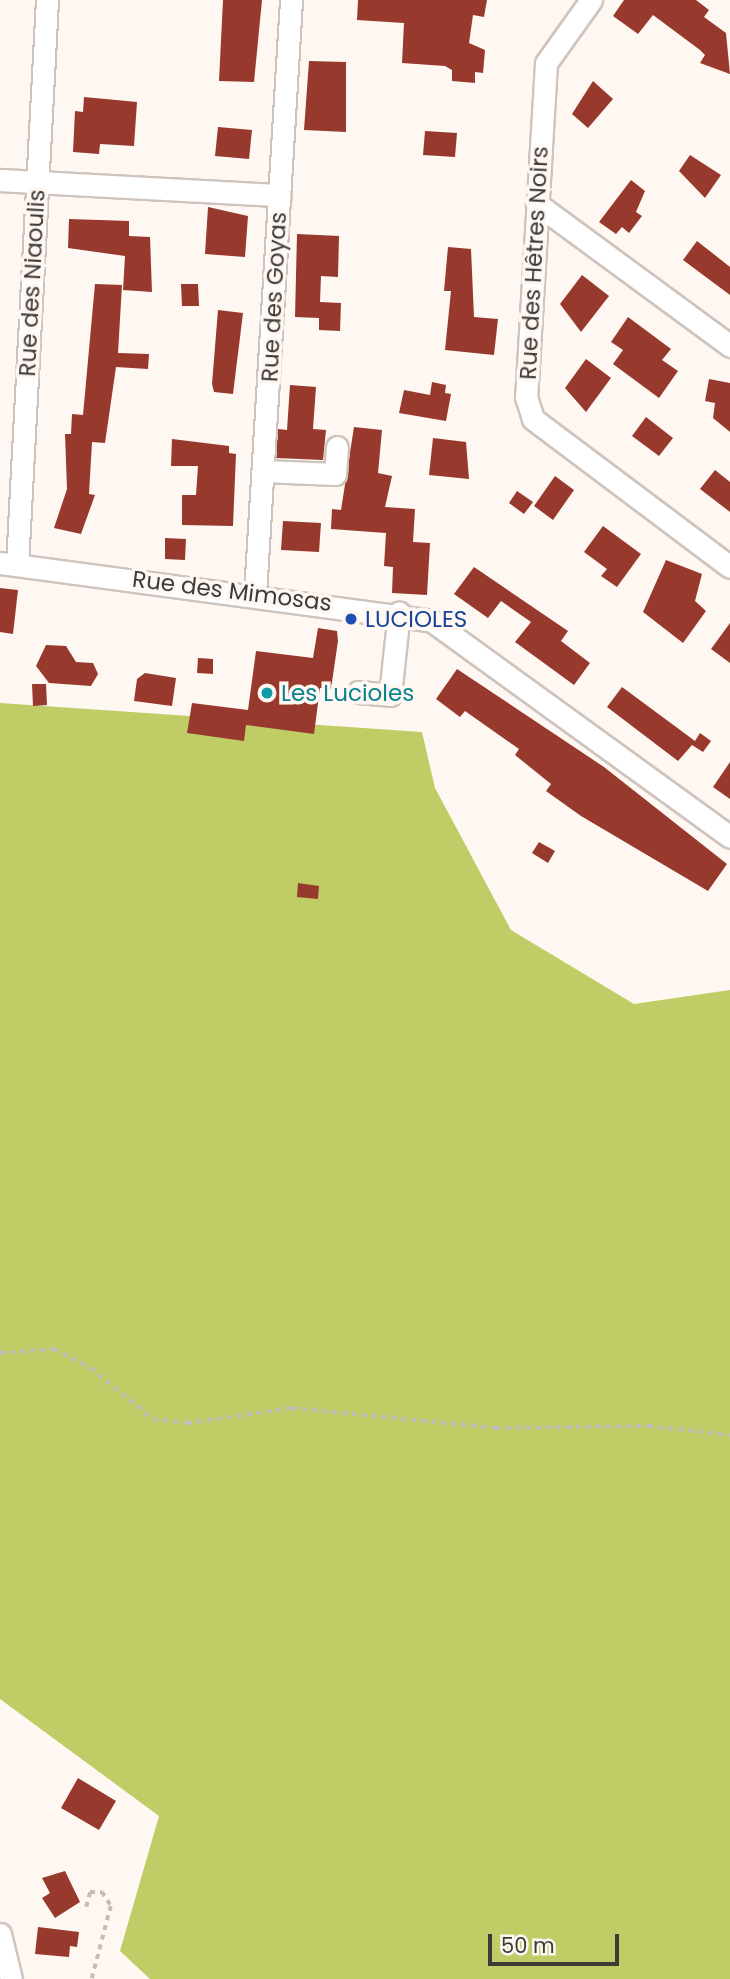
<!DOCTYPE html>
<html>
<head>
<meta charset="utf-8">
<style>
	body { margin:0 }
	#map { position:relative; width:730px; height:1979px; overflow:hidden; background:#fef7f2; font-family:Poppins,sans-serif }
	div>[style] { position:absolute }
	.forest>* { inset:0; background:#c0cd67 }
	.building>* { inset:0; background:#973a2d }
	.path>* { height:3.5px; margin-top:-1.75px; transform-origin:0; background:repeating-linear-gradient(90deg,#c4beba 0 5px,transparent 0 10px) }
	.roads { filter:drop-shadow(2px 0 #cfc4bd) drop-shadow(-2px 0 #cfc4bd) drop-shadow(0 2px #cfc4bd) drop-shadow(0 -2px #cfc4bd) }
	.minor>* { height:21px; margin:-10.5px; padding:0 10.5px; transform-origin:10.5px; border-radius:10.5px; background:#fff }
	.dots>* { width:19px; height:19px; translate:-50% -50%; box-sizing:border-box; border:4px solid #fef7f2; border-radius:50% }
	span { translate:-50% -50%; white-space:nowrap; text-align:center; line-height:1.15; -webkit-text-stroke:7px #fef7f2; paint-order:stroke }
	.street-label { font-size:23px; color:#3e3a37 }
	.transit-label { font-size:23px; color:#164399 }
	.left { translate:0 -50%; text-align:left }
	.culture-label { font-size:23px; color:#0d838f }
	.scale { position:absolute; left:488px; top:1934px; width:131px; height:32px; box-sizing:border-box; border:4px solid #3e3a37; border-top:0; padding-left:9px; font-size:21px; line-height:24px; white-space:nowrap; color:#3e3a37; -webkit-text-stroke:5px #fef7f2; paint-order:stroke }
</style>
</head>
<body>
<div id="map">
	<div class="forest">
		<i style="clip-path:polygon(0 703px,422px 732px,435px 788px,511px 930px,634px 1004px,730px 990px,730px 1979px,150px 1979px,120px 1951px,159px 1816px,0 1699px)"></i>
	</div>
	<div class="building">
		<i style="clip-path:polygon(223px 0,262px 0,254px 82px,219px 81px)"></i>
		<i style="clip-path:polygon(358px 0,487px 0,484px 17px,473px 15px,469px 43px,485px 50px,483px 73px,475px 72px,475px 83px,452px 81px,452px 70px,445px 66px,402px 63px,404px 23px,357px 20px)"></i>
		<i style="clip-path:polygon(624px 0,696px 0,709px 10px,704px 17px,726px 33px,730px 74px,700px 63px,705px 55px,700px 50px,653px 15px,638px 34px,613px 16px)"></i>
		<i style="clip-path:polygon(309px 61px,346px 62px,346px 132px,304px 130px)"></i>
		<i style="clip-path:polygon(593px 81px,613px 99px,588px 128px,572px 114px)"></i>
		<i style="clip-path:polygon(84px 97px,137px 102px,134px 146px,100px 144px,99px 154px,73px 152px,75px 111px,83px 112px)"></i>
		<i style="clip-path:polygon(218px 127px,252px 130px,249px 159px,215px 156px)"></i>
		<i style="clip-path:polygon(425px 131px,457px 133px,455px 157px,423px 155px)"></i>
		<i style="clip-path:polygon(690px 155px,721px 175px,705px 198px,679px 171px)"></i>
		<i style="clip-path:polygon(631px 180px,645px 191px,636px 212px,642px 216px,629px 233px,622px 227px,616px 234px,599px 222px)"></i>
		<i style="clip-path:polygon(208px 207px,248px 216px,245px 257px,205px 254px)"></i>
		<i style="clip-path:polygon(69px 219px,129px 221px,129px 236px,150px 237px,152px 292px,123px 290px,125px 256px,68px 248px)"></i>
		<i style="clip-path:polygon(297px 234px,339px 236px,338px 277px,321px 276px,320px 302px,341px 303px,340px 331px,319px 330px,319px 318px,295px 317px)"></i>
		<i style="clip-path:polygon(697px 241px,730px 267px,730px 295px,683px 260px)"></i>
		<i style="clip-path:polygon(448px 247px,471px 249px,474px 317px,498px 319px,494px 355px,445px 350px,451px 291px,444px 291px)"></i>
		<i style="clip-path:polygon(582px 275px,609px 296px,581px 332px,560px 304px)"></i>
		<i style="clip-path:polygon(95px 284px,122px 285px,118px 353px,149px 354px,148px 369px,116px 367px,105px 443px,92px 442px,89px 494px,95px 495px,81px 534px,54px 528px,67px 489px,65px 434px,71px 434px,72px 414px,83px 415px)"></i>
		<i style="clip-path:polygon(181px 284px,198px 284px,199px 306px,182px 306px)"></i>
		<i style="clip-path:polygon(218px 310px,243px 313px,233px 394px,214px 392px,212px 384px)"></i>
		<i style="clip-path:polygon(628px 317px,671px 349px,662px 360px,678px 371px,659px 398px,613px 364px,623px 350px,611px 342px)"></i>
		<i style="clip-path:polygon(586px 359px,611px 378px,586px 412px,565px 388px)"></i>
		<i style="clip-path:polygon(709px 379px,730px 383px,730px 432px,713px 418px,715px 403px,705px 401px)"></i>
		<i style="clip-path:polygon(432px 382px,446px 385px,445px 393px,451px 394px,446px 421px,399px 413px,404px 390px,430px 395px)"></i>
		<i style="clip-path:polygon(290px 385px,316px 387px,313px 429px,326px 430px,323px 460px,276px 458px,278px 429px,287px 430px)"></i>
		<i style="clip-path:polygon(646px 417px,673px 438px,659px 456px,632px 436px)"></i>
		<i style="clip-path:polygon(354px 427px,382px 430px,378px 473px,392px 476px,385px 507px,415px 509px,413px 542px,430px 543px,427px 595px,392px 593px,393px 567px,384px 566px,386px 533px,331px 529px,332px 509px,341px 510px)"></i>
		<i style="clip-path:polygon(433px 438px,466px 442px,469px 479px,429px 475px)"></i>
		<i style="clip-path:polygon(172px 439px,229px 446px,229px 453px,236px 454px,233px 526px,182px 525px,182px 495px,196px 495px,198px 466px,171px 466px)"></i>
		<i style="clip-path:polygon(715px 470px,730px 482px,730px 512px,700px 489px)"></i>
		<i style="clip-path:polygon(555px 476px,574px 490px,553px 520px,534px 506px)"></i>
		<i style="clip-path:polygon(517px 491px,533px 502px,524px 514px,509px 503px)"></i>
		<i style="clip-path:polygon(283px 521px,321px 523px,319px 552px,281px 550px)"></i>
		<i style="clip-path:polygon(603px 526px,641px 554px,617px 587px,601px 576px,607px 569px,584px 552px)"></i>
		<i style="clip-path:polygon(165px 538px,186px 539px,185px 560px,165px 559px)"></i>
		<i style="clip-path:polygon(666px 560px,702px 574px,695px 601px,706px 611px,683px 643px,643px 612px)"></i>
		<i style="clip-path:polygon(474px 567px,568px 631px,561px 641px,590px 663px,574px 685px,515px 642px,531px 622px,501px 601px,488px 618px,454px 594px)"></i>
		<i style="clip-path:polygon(0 588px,18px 590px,13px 634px,0 632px)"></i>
		<i style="clip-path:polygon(730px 623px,730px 663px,711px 649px)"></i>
		<i style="clip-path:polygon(318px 628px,337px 631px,338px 641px,331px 689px,320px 688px,314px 734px,246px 725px,244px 741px,187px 733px,192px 703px,248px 710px,256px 651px,313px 658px)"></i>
		<i style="clip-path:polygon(46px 645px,66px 646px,76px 662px,93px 663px,98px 674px,91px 686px,49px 683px,36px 666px)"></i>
		<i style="clip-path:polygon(198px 658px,213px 659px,213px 674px,197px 673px)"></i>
		<i style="clip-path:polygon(457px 669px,604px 767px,727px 864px,708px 891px,581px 816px,546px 791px,551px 784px,515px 755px,519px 749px,465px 711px,460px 717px,436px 699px)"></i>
		<i style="clip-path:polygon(145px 673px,176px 678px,172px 706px,134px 701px,137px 679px)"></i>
		<i style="clip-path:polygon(32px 684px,46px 684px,47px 705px,33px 706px)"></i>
		<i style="clip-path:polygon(622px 687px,695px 741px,700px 733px,711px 741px,703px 752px,692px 745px,678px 761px,607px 707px)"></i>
		<i style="clip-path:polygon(730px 762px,730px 799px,713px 787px)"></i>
		<i style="clip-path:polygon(539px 842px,555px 851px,548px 863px,532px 853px)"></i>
		<i style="clip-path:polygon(298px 883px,319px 886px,318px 899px,297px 897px)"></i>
		<i style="clip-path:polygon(78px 1778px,116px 1801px,99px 1830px,61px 1808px)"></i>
		<i style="clip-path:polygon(65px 1871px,80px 1902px,55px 1918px,42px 1898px,50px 1893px,42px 1878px)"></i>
		<i style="clip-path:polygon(38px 1927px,79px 1932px,77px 1947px,70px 1946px,69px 1957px,35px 1954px)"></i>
	</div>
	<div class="path">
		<i style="left:0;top:1353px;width:54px;rotate:-4.2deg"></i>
		<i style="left:54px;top:1349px;width:42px;rotate:27.2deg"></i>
		<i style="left:91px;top:1368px;width:80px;rotate:39.4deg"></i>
		<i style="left:153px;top:1419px;width:34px;rotate:7deg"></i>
		<i style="left:187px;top:1423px;width:106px;rotate:-8.1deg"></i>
		<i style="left:292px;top:1408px;width:205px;rotate:5.6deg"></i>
		<i style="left:496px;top:1428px;width:152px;rotate:-0.8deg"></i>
		<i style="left:648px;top:1426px;width:82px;rotate:6.3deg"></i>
		<i style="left:86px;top:1907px;width:16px;rotate:-75deg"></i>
		<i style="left:90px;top:1892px;width:12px"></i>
		<i style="left:102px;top:1892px;width:17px;rotate:57deg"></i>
		<i style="left:111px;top:1906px;width:75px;rotate:104.6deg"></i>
	</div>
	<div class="roads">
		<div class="minor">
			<i style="left:591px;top:0;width:77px;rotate:125.5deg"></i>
			<i style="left:546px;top:63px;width:335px;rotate:93.4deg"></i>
			<i style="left:526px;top:397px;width:23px;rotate:72deg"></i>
			<i style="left:533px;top:419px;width:246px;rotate:36.9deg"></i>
			<i style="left:0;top:180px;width:280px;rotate:3.1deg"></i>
			<i style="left:537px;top:204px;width:240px;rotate:36.3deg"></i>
			<i style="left:263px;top:471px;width:72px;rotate:2.4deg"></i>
			<i style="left:335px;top:474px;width:27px;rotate:-86deg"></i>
			<i style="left:0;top:563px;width:436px;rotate:7.6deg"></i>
			<i style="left:432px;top:621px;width:368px;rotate:35.9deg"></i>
			<i style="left:17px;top:565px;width:566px;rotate:-86.96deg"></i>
			<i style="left:255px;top:594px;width:595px;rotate:-86.53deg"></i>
			<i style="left:358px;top:692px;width:32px;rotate:5deg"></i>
			<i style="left:390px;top:695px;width:83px;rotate:-83.8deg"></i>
			<i style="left:0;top:1934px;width:46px;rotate:76.3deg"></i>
		</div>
	</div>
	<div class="dots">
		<i style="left:351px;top:619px;background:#1a4fb4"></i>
		<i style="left:267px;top:693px;background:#0f9aa8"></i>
	</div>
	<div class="street-label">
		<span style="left:534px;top:263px;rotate:-87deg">Rue des Hêtres Noirs</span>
		<span style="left:32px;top:283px;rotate:-87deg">Rue des Niaoulis</span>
		<span style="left:274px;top:297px;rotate:-87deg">Rue des Goyas</span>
		<span style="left:232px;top:591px;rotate:7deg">Rue des Mimosas</span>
	</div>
	<div class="transit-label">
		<span class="left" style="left:365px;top:619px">LUCIOLES</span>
	</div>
	<div class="culture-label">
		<span class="left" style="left:281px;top:693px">Les Lucioles</span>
	</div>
	<div class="scale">50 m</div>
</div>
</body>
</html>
